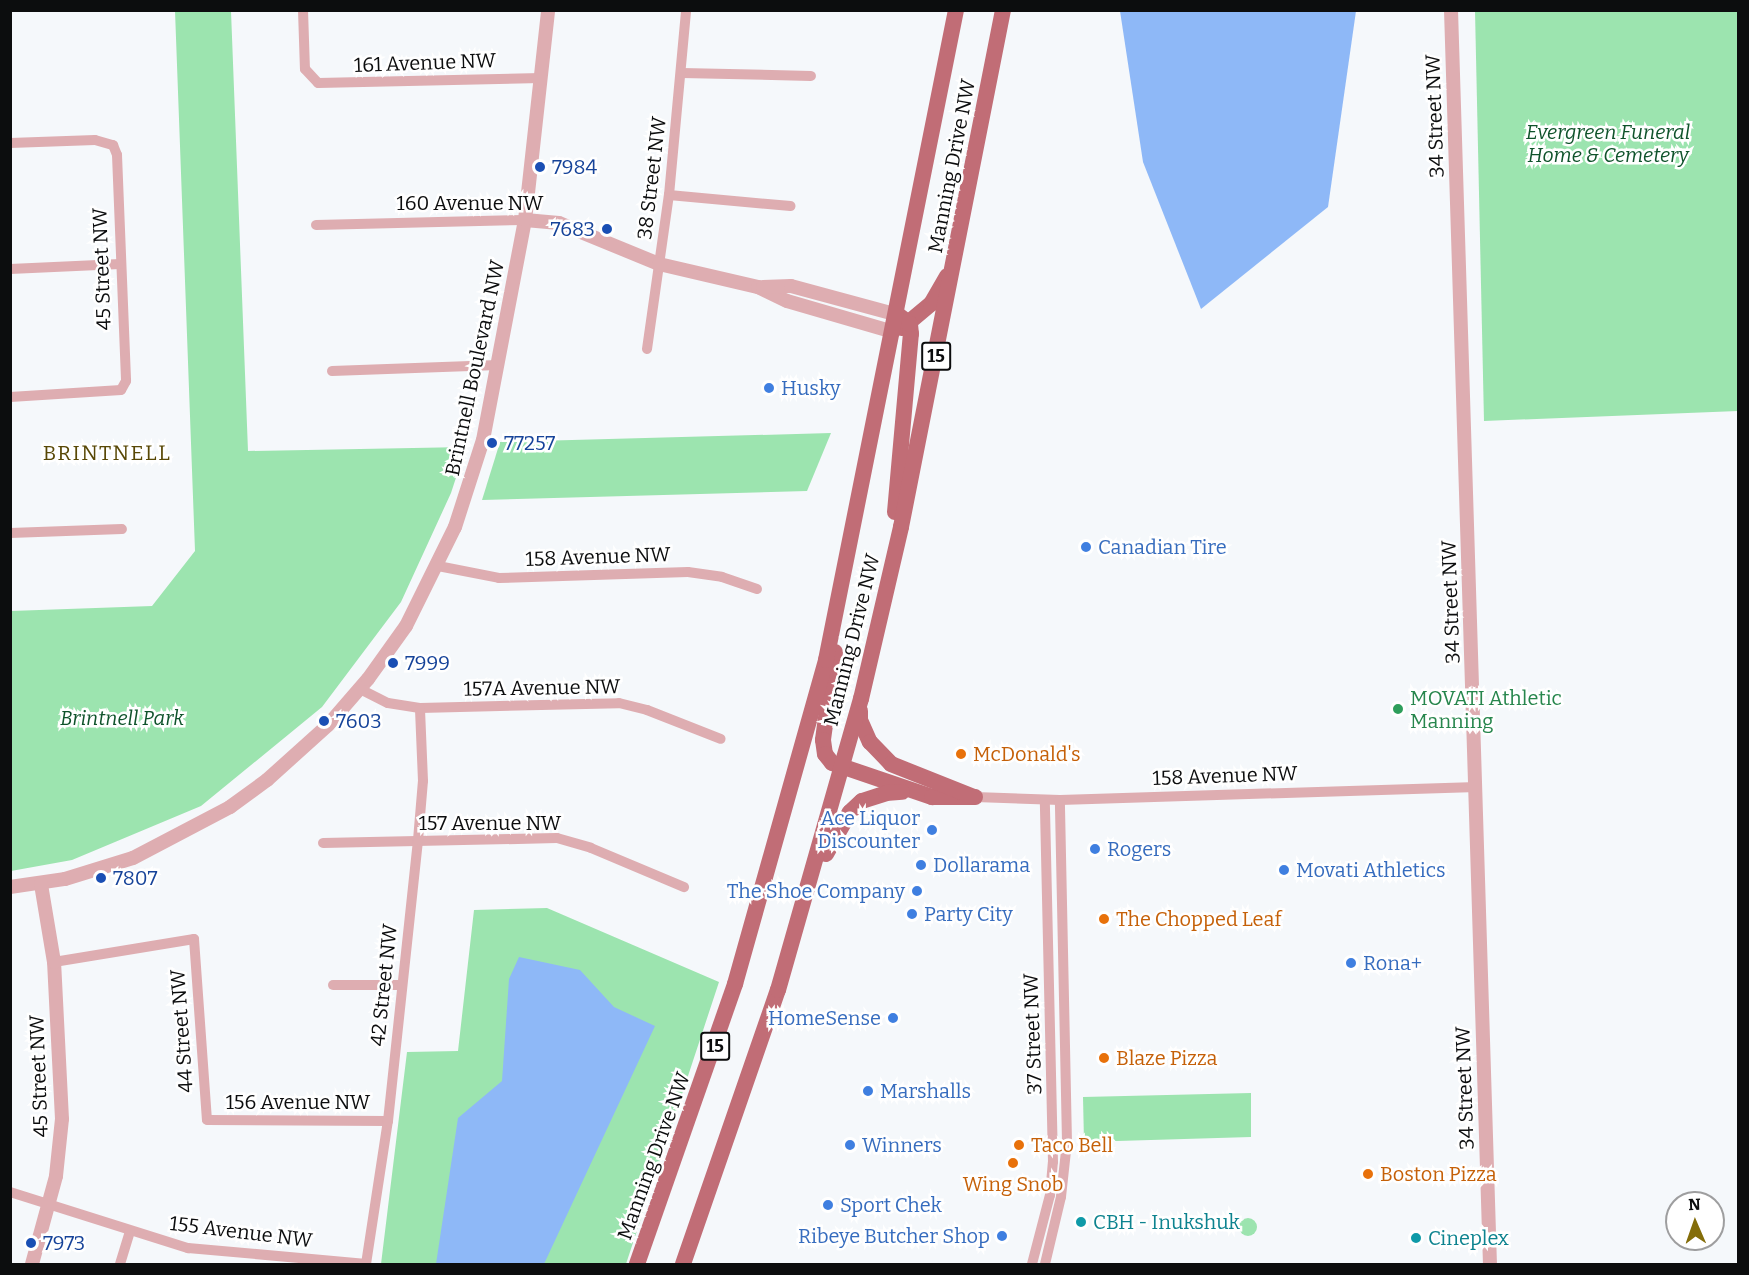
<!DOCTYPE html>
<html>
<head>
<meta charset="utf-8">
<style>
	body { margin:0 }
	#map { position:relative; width:1749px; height:1275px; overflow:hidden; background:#f5f8fb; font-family:Bitter,serif }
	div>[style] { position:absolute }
	.green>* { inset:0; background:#9ce4af }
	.round { border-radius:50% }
	.water>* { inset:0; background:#8eb8f7 }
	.minor>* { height:10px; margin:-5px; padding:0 5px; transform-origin:5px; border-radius:5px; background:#deadb1 }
	.tertiary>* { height:14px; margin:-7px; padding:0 7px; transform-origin:7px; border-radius:7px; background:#deadb1 }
	.primary>* { height:16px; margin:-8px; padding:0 8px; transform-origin:8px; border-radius:8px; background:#c16d76 }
	.dots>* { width:16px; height:16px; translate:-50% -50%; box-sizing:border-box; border:3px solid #fff; border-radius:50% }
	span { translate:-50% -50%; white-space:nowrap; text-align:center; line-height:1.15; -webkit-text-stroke:5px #fff; paint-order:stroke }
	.shield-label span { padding:2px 4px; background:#fff; border:2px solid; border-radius:4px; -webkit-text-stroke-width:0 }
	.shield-label { font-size:18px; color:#0c0d0e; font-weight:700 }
	.street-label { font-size:20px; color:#0c0d0e }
	.park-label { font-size:20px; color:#0f532b; font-style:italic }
	.transit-label { font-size:20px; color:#164399 }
	.left { translate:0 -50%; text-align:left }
	.right { translate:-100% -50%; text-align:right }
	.shop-label { font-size:20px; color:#366cbe }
	.leisure-label { font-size:20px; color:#27864d }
	.food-label { font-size:20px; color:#c56008 }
	.culture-label { font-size:20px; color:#0d838f }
	.neighbourhood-label { font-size:21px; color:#584806; letter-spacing:1.5px }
	.frame { position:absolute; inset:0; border:12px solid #0c0d0e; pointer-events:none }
	.north { position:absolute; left:1665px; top:1191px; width:60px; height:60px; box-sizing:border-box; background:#fff; border:2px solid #9e9e9f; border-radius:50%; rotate:358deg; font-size:16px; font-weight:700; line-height:24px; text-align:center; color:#0c0d0e }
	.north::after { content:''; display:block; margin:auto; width:21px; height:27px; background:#846d0a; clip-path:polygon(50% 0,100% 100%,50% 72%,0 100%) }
</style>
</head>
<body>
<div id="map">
	<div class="green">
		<i style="clip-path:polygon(175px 11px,231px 11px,248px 451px,466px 447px,451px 493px,401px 602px,322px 707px,201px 806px,72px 860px,11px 871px,11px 611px,152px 606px,195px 551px)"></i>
		<i style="clip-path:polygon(1475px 11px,1738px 11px,1738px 411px,1484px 421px)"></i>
		<i style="clip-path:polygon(831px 433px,807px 491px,482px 500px,500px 442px)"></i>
		<i style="clip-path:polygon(547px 908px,719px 982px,626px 1264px,381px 1264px,407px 1052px,458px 1051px,474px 910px)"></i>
		<i style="clip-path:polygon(1251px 1093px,1251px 1137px,1084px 1142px,1083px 1097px)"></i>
		<i class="round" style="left:1239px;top:1218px;width:18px;height:18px"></i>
	</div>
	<div class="water">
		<i style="clip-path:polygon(1120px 11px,1356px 11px,1328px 207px,1201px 309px,1143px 162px)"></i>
		<i style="clip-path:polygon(519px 957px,580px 970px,614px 1007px,655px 1026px,544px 1264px,436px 1264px,458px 1118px,502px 1081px,509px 979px)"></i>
	</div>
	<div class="minor">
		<i style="left:303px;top:10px;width:59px;rotate:88.1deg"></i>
		<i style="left:305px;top:69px;width:19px;rotate:47deg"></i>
		<i style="left:318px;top:83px;width:223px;rotate:-1.3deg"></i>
		<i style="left:682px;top:73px;width:129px;rotate:1.3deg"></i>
		<i style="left:10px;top:143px;width:85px;rotate:-2deg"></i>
		<i style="left:95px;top:140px;width:19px;rotate:16deg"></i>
		<i style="left:113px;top:145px;width:11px;rotate:68deg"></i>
		<i style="left:117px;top:155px;width:226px;rotate:87.7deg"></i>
		<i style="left:126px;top:381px;width:10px;rotate:119deg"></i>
		<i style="left:121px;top:390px;width:111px;rotate:176.4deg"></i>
		<i style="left:669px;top:195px;width:122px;rotate:5.2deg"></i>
		<i style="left:316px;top:225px;width:209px;rotate:-1.4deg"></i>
		<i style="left:10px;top:269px;width:110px;rotate:-2.6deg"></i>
		<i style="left:647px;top:349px;width:156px;rotate:-81.9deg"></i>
		<i style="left:669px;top:195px;width:186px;rotate:-84.7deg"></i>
		<i style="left:332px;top:371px;width:166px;rotate:-2.1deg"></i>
		<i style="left:10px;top:533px;width:112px;rotate:-2deg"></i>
		<i style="left:438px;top:566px;width:62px;rotate:11.1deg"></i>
		<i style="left:499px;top:578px;width:189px;rotate:-1.8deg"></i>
		<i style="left:688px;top:572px;width:34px;rotate:8deg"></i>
		<i style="left:722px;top:577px;width:37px;rotate:19deg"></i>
		<i style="left:360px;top:689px;width:31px;rotate:27deg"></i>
		<i style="left:388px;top:703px;width:32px;rotate:9deg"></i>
		<i style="left:420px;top:708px;width:199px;rotate:-1.4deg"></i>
		<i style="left:619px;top:703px;width:29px;rotate:14deg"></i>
		<i style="left:647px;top:710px;width:79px;rotate:21.4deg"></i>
		<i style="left:975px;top:797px;width:85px;rotate:2deg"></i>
		<i style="left:1060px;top:800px;width:417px;rotate:-1.8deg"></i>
		<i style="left:323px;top:843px;width:234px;rotate:-1.2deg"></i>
		<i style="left:557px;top:838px;width:35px;rotate:16deg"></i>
		<i style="left:591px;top:848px;width:101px;rotate:22.8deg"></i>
		<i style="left:54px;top:962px;width:142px;rotate:-9.3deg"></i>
		<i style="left:194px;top:939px;width:181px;rotate:85.9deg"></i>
		<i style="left:207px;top:1120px;width:181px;rotate:0.3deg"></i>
		<i style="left:333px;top:985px;width:68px"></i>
		<i style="left:10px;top:1192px;width:187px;rotate:17.5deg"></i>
		<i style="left:188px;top:1248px;width:179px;rotate:5.1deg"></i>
		<i style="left:366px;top:1264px;width:145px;rotate:-81.3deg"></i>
		<i style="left:388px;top:1121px;width:283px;rotate:-83.9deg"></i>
		<i style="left:418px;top:840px;width:59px;rotate:-85.2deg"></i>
		<i style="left:423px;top:781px;width:73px;rotate:-92.4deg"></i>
		<i style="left:120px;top:1264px;width:34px;rotate:-73deg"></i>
		<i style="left:1032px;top:1264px;width:71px;rotate:-75.4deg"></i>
		<i style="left:1050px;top:1195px;width:33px;rotate:-85deg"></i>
		<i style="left:1053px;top:1162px;width:362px;rotate:-91.3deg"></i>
		<i style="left:1045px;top:1264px;width:69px;rotate:-76.6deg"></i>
		<i style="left:1061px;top:1197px;width:55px;rotate:-83.8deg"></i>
		<i style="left:1067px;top:1142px;width:342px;rotate:-91.2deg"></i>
	</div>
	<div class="tertiary">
		<i style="left:1451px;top:10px;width:1255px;rotate:88.22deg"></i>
		<i style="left:525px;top:220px;width:34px;rotate:5deg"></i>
		<i style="left:559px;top:223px;width:108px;rotate:22.3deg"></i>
		<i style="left:659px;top:264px;width:102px;rotate:13.1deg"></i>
		<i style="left:758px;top:287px;width:32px;rotate:26deg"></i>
		<i style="left:787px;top:301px;width:111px;rotate:16.2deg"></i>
		<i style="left:763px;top:287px;width:28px;rotate:-2deg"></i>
		<i style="left:791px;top:286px;width:111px;rotate:15.2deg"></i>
		<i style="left:10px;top:887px;width:56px;rotate:-8.3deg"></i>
		<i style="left:65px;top:879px;width:71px;rotate:-17.2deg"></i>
		<i style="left:133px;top:858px;width:110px;rotate:-27.7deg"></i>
		<i style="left:230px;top:807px;width:46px;rotate:-36.1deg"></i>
		<i style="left:267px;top:780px;width:82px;rotate:-42deg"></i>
		<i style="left:328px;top:725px;width:61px;rotate:-49deg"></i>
		<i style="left:368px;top:679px;width:65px;rotate:-54.4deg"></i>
		<i style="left:406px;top:626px;width:110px;rotate:-63.7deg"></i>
		<i style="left:455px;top:527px;width:91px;rotate:-72.2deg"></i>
		<i style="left:483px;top:440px;width:224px;rotate:-79.2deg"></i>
		<i style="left:525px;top:220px;width:211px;rotate:-83.7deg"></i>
		<i style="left:32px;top:1264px;width:91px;rotate:-74.7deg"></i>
		<i style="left:56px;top:1176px;width:57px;rotate:-84deg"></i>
		<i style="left:62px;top:1119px;width:157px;rotate:-92.9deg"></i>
		<i style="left:54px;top:962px;width:79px;rotate:-99.5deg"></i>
	</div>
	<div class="primary">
		<i style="left:902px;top:328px;width:38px;rotate:-40deg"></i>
		<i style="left:931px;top:304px;width:32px;rotate:-60deg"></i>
		<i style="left:895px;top:512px;width:179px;rotate:-84.9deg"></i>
		<i style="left:911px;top:334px;width:10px;rotate:-96deg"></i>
		<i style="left:910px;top:324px;width:15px;rotate:-143deg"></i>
		<i style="left:835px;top:652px;width:89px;rotate:97.8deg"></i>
		<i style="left:823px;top:740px;width:14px;rotate:82deg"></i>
		<i style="left:825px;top:754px;width:11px;rotate:52deg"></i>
		<i style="left:832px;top:763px;width:106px;rotate:18.8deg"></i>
		<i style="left:932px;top:797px;width:43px"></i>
		<i style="left:860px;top:711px;width:9px;rotate:90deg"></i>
		<i style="left:860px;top:720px;width:24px;rotate:66deg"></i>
		<i style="left:870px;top:742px;width:30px;rotate:46deg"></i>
		<i style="left:891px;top:764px;width:89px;rotate:21.7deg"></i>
		<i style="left:826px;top:854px;width:48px;rotate:-60.3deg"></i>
		<i style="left:850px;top:812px;width:16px;rotate:-43deg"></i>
		<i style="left:862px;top:801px;width:25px;rotate:-18deg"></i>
		<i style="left:886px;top:793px;width:16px;rotate:-4deg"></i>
		<i style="left:637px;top:1264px;width:297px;rotate:-70.7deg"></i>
		<i style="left:735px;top:984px;width:337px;rotate:-74.3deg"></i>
		<i style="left:826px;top:660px;width:663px;rotate:-78.69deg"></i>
		<i style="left:683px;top:1264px;width:290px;rotate:-70.9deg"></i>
		<i style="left:778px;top:990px;width:303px;rotate:-74.1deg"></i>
		<i style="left:861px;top:699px;width:177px;rotate:-76.9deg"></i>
		<i style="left:901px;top:527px;width:527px;rotate:-78.84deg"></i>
	</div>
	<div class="dots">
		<i style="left:540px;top:167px;background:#1a4fb4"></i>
		<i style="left:607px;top:229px;background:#1a4fb4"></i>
		<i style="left:769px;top:388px;background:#3f7fe0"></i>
		<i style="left:492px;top:443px;background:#1a4fb4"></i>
		<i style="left:1086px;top:547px;background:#3f7fe0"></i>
		<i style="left:393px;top:663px;background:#1a4fb4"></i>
		<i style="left:1398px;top:709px;background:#2e9e5b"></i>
		<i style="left:324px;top:721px;background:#1a4fb4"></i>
		<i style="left:961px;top:754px;background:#e8710a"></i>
		<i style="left:932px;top:830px;background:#3f7fe0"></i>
		<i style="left:1095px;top:849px;background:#3f7fe0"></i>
		<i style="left:921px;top:865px;background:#3f7fe0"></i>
		<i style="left:1284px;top:870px;background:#3f7fe0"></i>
		<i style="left:101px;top:878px;background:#1a4fb4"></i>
		<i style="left:917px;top:891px;background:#3f7fe0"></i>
		<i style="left:912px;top:914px;background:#3f7fe0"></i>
		<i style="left:1104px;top:919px;background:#e8710a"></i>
		<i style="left:1351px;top:963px;background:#3f7fe0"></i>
		<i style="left:893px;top:1018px;background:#3f7fe0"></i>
		<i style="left:1104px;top:1058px;background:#e8710a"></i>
		<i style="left:868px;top:1091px;background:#3f7fe0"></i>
		<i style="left:850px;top:1145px;background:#3f7fe0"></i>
		<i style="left:1019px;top:1145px;background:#e8710a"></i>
		<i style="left:1013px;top:1163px;background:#e8710a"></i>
		<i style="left:1368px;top:1174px;background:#e8710a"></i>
		<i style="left:828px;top:1205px;background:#3f7fe0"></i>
		<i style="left:1081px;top:1222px;background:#0f9aa8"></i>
		<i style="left:1002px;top:1236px;background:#3f7fe0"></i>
		<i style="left:1416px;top:1238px;background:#0f9aa8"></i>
		<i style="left:31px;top:1243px;background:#1a4fb4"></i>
	</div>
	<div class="shield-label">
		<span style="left:936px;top:356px">15</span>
		<span style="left:715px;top:1046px">15</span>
	</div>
	<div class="street-label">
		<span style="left:425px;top:63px;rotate:-2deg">161 Avenue NW</span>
		<span style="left:1435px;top:116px;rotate:-92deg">34 Street NW</span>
		<span style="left:952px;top:166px;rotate:-79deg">Manning Drive NW</span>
		<span style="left:652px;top:178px;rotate:-83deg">38 Street NW</span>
		<span style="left:470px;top:203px">160 Avenue NW</span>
		<span style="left:102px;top:269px;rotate:-92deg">45 Street NW</span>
		<span style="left:475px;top:368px;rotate:-78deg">Brintnell Boulevard NW</span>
		<span style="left:598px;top:557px;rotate:-2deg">158 Avenue NW</span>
		<span style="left:1451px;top:602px;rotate:-92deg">34 Street NW</span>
		<span style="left:852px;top:640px;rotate:-76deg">Manning Drive NW</span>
		<span style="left:542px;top:688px;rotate:-1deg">157A Avenue NW</span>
		<span style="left:1225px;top:776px;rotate:-2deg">158 Avenue NW</span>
		<span style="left:490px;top:823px">157 Avenue NW</span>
		<span style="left:384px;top:985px;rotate:-84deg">42 Street NW</span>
		<span style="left:182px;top:1031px;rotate:-94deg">44 Street NW</span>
		<span style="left:1033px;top:1034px;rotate:-92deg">37 Street NW</span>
		<span style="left:39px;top:1076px;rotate:-92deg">45 Street NW</span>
		<span style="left:1465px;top:1088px;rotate:-92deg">34 Street NW</span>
		<span style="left:298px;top:1102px">156 Avenue NW</span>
		<span style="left:654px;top:1156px;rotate:-70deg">Manning Drive NW</span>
		<span style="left:241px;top:1232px;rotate:7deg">155 Avenue NW</span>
	</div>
	<div class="park-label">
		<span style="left:1608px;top:144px">Evergreen Funeral<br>Home &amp; Cemetery</span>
		<span style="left:122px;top:718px">Brintnell Park</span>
	</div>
	<div class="transit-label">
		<span class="left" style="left:552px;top:167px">7984</span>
		<span class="right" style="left:595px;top:229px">7683</span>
		<span class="left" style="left:504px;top:443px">77257</span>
		<span class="left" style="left:405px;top:663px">7999</span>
		<span class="left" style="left:336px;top:721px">7603</span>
		<span class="left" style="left:113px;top:878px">7807</span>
		<span class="left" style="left:43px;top:1243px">7973</span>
	</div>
	<div class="shop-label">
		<span class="left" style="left:781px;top:388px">Husky</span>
		<span class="left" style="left:1098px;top:547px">Canadian Tire</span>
		<span class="right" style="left:920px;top:830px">Ace Liquor<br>Discounter</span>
		<span class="left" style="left:1107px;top:849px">Rogers</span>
		<span class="left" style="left:933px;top:865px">Dollarama</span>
		<span class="left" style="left:1296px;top:870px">Movati Athletics</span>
		<span class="right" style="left:905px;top:891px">The Shoe Company</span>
		<span class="left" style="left:924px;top:914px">Party City</span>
		<span class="left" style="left:1363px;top:963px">Rona+</span>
		<span class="right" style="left:881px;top:1018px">HomeSense</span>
		<span class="left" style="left:880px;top:1091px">Marshalls</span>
		<span class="left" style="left:862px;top:1145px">Winners</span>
		<span class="left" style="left:840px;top:1205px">Sport Chek</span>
		<span class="right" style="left:990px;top:1236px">Ribeye Butcher Shop</span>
	</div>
	<div class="leisure-label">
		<span class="left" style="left:1410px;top:710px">MOVATI Athletic<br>Manning</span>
	</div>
	<div class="food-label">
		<span class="left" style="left:973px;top:754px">McDonald's</span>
		<span class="left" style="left:1116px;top:919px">The Chopped Leaf</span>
		<span class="left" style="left:1116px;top:1058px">Blaze Pizza</span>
		<span class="left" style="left:1031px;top:1145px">Taco Bell</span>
		<span class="left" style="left:1380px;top:1174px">Boston Pizza</span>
		<span style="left:1013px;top:1184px">Wing Snob</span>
	</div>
	<div class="culture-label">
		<span class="left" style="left:1093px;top:1222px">CBH - Inukshuk</span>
		<span class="left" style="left:1428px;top:1238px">Cineplex</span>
	</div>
	<div class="neighbourhood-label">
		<span style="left:107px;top:453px">BRINTNELL</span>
	</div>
	<div class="frame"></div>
	<div class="north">N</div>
</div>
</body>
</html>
